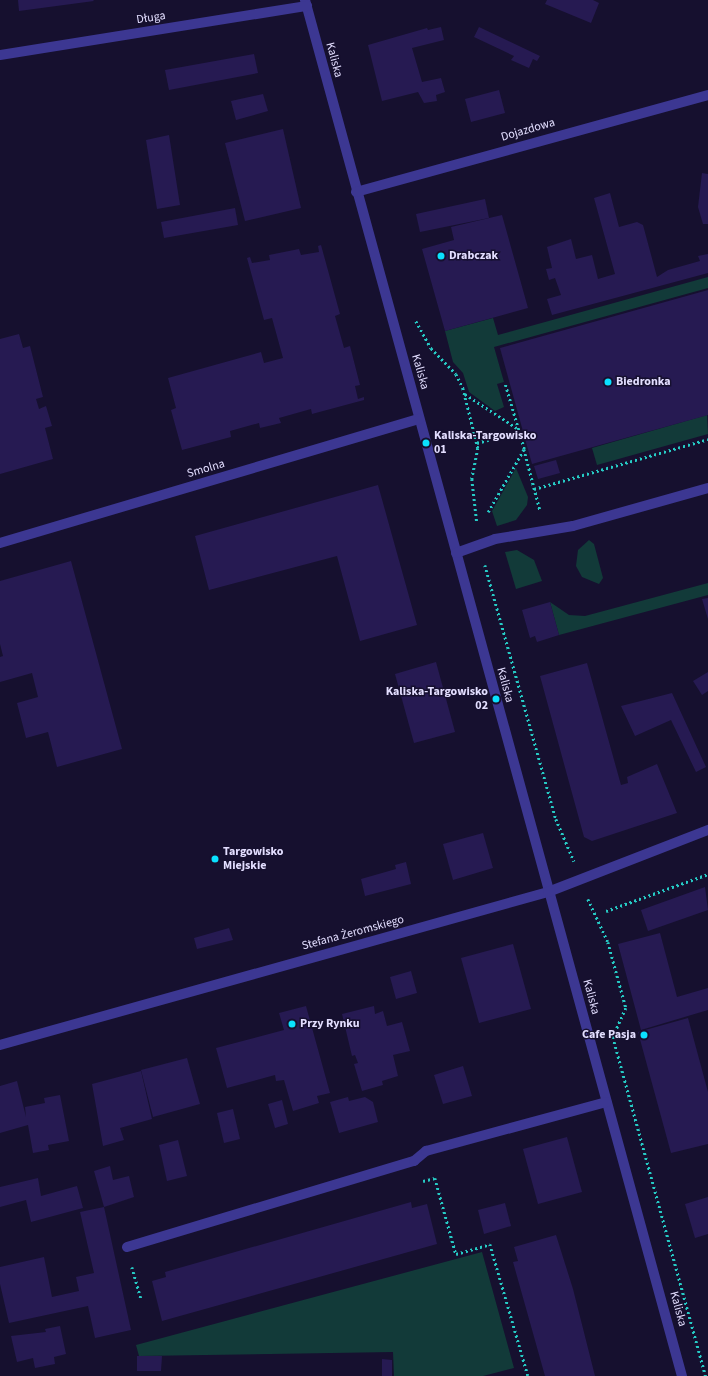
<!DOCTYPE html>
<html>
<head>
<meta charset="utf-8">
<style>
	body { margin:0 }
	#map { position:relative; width:708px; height:1376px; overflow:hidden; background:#16102f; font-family:"Source Sans 3",sans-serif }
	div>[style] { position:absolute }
	.green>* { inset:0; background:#123a39 }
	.building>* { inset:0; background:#261a52 }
	.path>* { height:2.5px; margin-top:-1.25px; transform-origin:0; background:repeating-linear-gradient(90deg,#26cbc5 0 2px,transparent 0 5px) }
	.minor>* { height:10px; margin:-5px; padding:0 5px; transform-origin:5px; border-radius:5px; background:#3c3792 }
	.dots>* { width:11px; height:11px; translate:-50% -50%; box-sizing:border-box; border:2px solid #16102f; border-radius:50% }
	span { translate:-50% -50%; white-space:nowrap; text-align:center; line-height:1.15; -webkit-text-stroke:3px #16102f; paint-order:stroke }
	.street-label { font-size:12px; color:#e3deff }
	.poi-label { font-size:12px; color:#e3deff; font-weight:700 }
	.left { translate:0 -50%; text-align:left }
	.right { translate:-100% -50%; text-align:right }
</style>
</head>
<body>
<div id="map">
	<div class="green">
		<i style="clip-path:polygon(708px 277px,708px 288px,494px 347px,504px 382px,497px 384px,504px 407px,495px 411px,469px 392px,463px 373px,453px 362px,445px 331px,493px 318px,498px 335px)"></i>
		<i style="clip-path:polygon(707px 415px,708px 434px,597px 465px,592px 448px)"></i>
		<i style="clip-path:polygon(516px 468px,528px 497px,527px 505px,516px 520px,497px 526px,492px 511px)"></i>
		<i style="clip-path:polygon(589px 540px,594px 544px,603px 578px,599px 584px,582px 577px,576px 566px,578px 550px)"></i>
		<i style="clip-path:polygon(517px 550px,534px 560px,542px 581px,516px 589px,505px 552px)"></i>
		<i style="clip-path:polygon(708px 583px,708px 595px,559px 635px,550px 602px,569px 615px,585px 616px)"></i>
		<i style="clip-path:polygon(482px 1252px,514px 1368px,483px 1376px,394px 1376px,393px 1352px,139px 1356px,136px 1345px)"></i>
	</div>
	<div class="building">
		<i style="clip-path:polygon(18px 0,93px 0,94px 1px,19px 11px)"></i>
		<i style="clip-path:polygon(547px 0,593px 0,599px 3px,591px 23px,545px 4px)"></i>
		<i style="clip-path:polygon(441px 27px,444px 40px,412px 48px,422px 82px,441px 78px,445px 92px,436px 95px,437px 101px,424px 103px,418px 92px,382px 101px,368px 45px,427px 28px,428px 30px)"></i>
		<i style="clip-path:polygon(479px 27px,540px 56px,537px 61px,533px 59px,529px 68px,511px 60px,514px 56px,474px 37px)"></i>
		<i style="clip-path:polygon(254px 54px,258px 73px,169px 90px,165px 70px)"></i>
		<i style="clip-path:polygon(499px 90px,505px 113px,471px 122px,465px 99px)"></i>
		<i style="clip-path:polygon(263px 94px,268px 111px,236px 120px,231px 101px)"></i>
		<i style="clip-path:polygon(283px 129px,301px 208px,245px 221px,225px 143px)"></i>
		<i style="clip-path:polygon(169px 135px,180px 205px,157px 209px,146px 140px)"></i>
		<i style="clip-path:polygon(702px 173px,708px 174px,708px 224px,703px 224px,698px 207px)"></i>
		<i style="clip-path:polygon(610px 193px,619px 227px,637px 222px,643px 225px,657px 277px,668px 270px,700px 261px,698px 256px,708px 254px,708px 273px,552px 315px,547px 299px,561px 295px,555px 278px,549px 280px,546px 269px,552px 268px,547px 247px,571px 239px,576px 259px,592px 255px,598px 279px,615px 274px,594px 198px)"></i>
		<i style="clip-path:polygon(485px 199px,489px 218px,420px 232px,416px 214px)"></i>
		<i style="clip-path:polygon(235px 208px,238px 225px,164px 238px,161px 222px)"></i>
		<i style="clip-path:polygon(502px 215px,528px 308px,445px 331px,422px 249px,454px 240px,451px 227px)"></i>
		<i style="clip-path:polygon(321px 245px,340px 314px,335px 316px,344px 348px,350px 346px,360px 385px,355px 386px,358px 399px,364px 397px,364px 400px,312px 414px,311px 409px,279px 418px,281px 423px,260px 428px,259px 423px,230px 431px,231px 437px,182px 450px,171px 410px,176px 408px,168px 378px,261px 352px,264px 363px,283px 358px,272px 318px,264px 320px,247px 258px,250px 257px,252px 263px,270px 260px,269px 255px,299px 249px,301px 255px,319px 252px,318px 246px)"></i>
		<i style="clip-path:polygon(708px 290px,708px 415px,532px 464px,500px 348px)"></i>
		<i style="clip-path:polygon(19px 334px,23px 348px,30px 346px,43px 397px,36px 399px,39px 409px,46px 406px,52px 426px,45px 428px,53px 459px,0 474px,0 339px)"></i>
		<i style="clip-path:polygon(556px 460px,560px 473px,538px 479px,534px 466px)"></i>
		<i style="clip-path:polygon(378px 485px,417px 625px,360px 641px,337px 556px,209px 590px,195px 536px)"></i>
		<i style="clip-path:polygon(71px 561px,122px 749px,57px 767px,48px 732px,26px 738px,17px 703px,38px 697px,32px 673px,0 682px,0 657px,3px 656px,0 644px,0 581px)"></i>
		<i style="clip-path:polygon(708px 598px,708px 619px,702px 599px)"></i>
		<i style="clip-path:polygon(550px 602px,559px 635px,537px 642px,535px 636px,530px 638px,522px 610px)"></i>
		<i style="clip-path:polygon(436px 662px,455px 732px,414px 743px,395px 674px)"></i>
		<i style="clip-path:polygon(587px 663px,621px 785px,628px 783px,627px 777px,657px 764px,677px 813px,592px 841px,584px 837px,540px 676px)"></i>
		<i style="clip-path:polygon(708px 672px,708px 691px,702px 695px,693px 681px)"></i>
		<i style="clip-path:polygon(672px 693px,706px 767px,696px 772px,671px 720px,635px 736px,621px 706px)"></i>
		<i style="clip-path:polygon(483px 833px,493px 868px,453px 880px,443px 844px)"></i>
		<i style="clip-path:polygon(406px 862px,411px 884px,365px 896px,361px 879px,396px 869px,395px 865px)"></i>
		<i style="clip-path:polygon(705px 887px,708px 910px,648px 931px,641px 910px)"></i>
		<i style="clip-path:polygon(229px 928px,233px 940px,197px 949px,194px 938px)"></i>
		<i style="clip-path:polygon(660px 933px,677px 997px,708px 988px,708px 1010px,641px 1030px,618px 944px)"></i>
		<i style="clip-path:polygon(513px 944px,531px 1009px,479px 1023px,461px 958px)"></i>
		<i style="clip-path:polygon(411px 971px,417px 993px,396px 999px,390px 977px)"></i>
		<i style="clip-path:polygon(306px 1006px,330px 1093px,317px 1096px,319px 1103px,293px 1111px,284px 1080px,276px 1081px,275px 1075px,227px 1088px,216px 1048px,284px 1030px,279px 1013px)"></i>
		<i style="clip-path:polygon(374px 1006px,375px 1014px,383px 1011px,387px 1026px,402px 1022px,410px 1051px,393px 1055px,398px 1076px,382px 1081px,383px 1085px,362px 1091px,354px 1064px,358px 1063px,355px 1055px,352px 1056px,342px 1014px)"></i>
		<i style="clip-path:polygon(688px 1018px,708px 1092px,708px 1144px,671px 1153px,638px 1032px)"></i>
		<i style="clip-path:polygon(187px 1058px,200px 1104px,153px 1117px,141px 1070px)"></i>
		<i style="clip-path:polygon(463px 1066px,472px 1096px,443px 1104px,434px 1075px)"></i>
		<i style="clip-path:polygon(141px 1071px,152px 1119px,120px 1128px,124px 1140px,103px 1146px,92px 1084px)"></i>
		<i style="clip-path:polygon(17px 1081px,26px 1117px,25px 1107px,45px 1103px,44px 1098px,60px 1095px,69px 1141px,48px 1145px,49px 1150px,33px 1153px,28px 1125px,0 1133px,0 1086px)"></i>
		<i style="clip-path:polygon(348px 1097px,349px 1101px,365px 1097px,373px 1102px,378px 1122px,339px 1133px,330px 1102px)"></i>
		<i style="clip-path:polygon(282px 1100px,288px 1124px,275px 1128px,268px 1104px)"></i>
		<i style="clip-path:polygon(233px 1109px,240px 1139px,224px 1143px,217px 1113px)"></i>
		<i style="clip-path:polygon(567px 1137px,582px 1192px,538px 1204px,523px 1149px)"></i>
		<i style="clip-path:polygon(178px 1140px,187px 1176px,167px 1181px,159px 1145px)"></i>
		<i style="clip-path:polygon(110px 1166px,113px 1180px,129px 1176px,134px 1197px,104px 1207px,94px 1171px)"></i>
		<i style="clip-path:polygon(38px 1178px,41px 1196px,77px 1186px,83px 1208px,31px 1222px,26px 1200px,0 1207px,0 1187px)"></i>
		<i style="clip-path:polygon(708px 1197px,708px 1234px,695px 1238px,685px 1204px)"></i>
		<i style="clip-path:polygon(411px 1202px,412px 1208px,427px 1204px,437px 1244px,162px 1321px,152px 1281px,166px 1277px,165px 1272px)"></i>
		<i style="clip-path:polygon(505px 1203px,511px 1226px,484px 1234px,478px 1210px)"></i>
		<i style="clip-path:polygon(104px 1207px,131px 1330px,95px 1338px,88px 1306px,9px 1323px,0 1284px,0 1267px,44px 1257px,52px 1297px,79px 1291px,76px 1277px,94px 1273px,80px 1212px)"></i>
		<i style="clip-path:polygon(556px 1235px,573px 1289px,595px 1376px,545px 1376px,513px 1262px,518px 1261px,514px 1247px)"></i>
		<i style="clip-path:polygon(60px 1326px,66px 1354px,54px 1357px,55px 1364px,35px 1368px,33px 1358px,17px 1362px,11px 1336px,46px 1332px,45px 1329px)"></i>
		<i style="clip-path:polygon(137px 1356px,162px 1356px,161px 1371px,137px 1371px)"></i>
		<i style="clip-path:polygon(382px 1359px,392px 1360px,392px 1376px,382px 1376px)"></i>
	</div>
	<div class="path">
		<i style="left:416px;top:321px;width:31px;rotate:61deg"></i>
		<i style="left:431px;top:348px;width:36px;rotate:46deg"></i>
		<i style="left:456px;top:374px;width:16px;rotate:63deg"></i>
		<i style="left:463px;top:388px;width:62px;rotate:76deg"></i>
		<i style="left:478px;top:448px;width:32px;rotate:101deg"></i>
		<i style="left:472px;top:479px;width:44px;rotate:83.5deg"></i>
		<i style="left:465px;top:394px;width:62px;rotate:33.2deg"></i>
		<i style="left:477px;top:443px;width:44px;rotate:-15.9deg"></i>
		<i style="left:524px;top:449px;width:63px;rotate:75.3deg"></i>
		<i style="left:534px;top:489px;width:181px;rotate:-16deg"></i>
		<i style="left:488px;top:512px;width:73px;rotate:-60.3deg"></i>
		<i style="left:524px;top:449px;width:68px;rotate:-106.3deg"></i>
		<i style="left:485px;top:565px;width:264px;rotate:74.4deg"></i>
		<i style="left:556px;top:819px;width:46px;rotate:66.8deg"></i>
		<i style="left:588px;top:899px;width:47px;rotate:65.1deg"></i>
		<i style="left:608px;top:942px;width:68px;rotate:74.7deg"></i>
		<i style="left:626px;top:1008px;width:32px;rotate:114deg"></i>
		<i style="left:613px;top:1037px;width:352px;rotate:74.7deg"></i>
		<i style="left:606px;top:911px;width:109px;rotate:-19.9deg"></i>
		<i style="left:423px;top:1181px;width:12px;rotate:-14deg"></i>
		<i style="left:435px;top:1178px;width:79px;rotate:74.6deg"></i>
		<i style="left:456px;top:1254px;width:35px;rotate:-16deg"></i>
		<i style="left:490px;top:1244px;width:137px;rotate:73.9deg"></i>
		<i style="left:132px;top:1267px;width:33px;rotate:74deg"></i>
	</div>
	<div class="minor">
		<i style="left:305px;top:0;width:1427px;rotate:74.68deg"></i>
		<i style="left:0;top:55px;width:311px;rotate:-9.1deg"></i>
		<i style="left:356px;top:192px;width:365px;rotate:-15.4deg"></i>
		<i style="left:0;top:543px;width:437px;rotate:-16.5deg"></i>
		<i style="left:456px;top:553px;width:41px;rotate:-19.7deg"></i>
		<i style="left:495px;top:539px;width:79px;rotate:-9.5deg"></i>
		<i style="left:573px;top:526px;width:140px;rotate:-15.7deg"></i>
		<i style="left:0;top:1045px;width:569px;rotate:-15.6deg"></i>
		<i style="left:548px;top:892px;width:172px;rotate:-21.2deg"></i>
		<i style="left:127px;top:1247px;width:300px;rotate:-16.7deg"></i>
		<i style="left:414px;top:1161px;width:16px;rotate:-40deg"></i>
		<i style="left:426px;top:1151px;width:187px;rotate:-15.2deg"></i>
	</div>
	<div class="dots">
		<i style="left:441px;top:256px;background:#0ae1ff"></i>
		<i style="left:608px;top:382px;background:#0ae1ff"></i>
		<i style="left:426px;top:443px;background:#0ae1ff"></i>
		<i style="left:496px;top:699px;background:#0ae1ff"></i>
		<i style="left:215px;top:859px;background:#0ae1ff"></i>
		<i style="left:292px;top:1024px;background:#0ae1ff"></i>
		<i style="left:644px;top:1035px;background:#0ae1ff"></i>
	</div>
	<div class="street-label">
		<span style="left:151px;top:18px;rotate:-9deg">Długa</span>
		<span style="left:334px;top:60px;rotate:75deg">Kaliska</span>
		<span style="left:528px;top:130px;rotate:-16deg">Dojazdowa</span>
		<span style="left:420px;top:372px;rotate:74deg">Kaliska</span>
		<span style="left:206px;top:469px;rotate:-16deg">Smolna</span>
		<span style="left:505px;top:685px;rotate:75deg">Kaliska</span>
		<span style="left:353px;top:933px;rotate:-15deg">Stefana Żeromskiego</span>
		<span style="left:591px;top:997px;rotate:75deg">Kaliska</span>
		<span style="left:678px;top:1309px;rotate:75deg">Kaliska</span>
	</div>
	<div class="poi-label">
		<span class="left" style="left:449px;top:256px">Drabczak</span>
		<span class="left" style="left:616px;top:382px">Biedronka</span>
		<span class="left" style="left:434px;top:443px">Kaliska-Targowisko<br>01</span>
		<span class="right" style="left:488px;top:699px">Kaliska-Targowisko<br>02</span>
		<span class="left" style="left:223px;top:859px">Targowisko<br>Miejskie</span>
		<span class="left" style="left:300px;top:1024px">Przy Rynku</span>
		<span class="right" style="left:636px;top:1035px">Cafe Pasja</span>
	</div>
</div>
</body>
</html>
